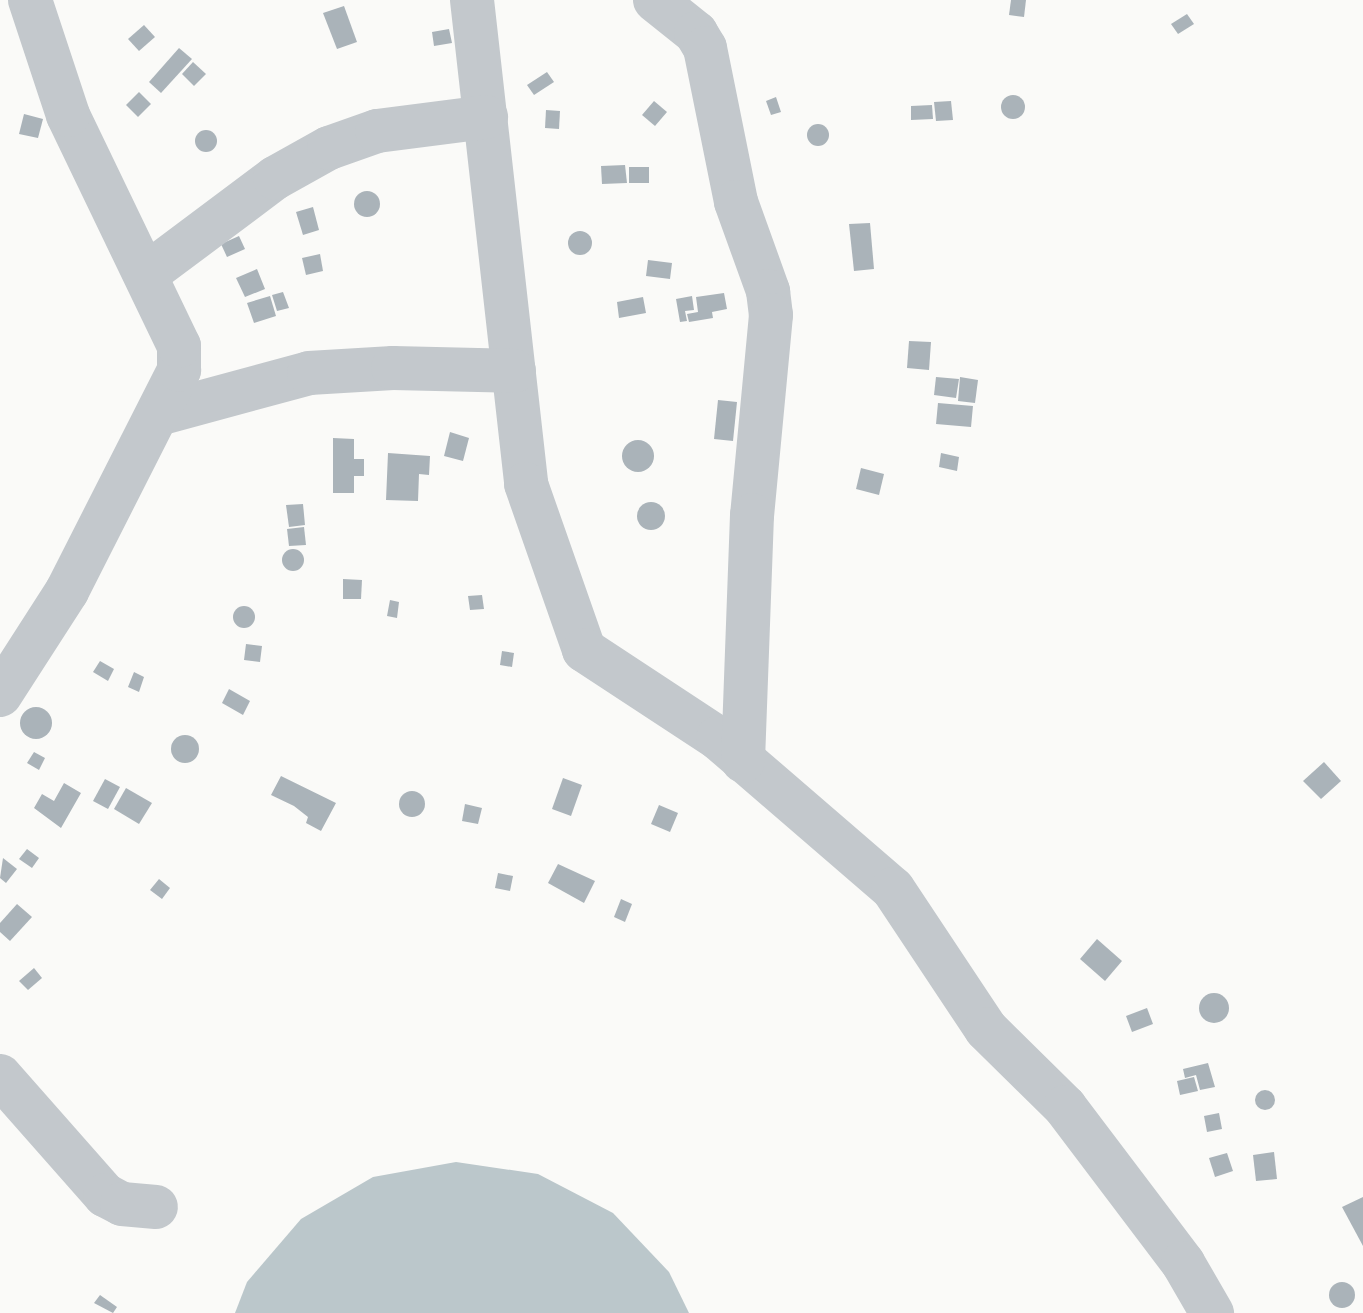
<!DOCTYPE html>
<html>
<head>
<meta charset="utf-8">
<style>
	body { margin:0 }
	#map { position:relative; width:1363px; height:1313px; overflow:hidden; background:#fafaf8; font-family:Figtree,sans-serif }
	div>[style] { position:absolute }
	.water>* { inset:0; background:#bbc7cb }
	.building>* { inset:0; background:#aab3b9 }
	.round { border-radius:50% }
	.minor>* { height:44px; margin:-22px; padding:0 22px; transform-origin:22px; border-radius:22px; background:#c3c8cc }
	span { translate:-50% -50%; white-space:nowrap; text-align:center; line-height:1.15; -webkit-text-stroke:8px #fff; paint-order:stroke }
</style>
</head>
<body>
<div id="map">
	<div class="water">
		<i style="clip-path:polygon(456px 1162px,538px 1174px,613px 1213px,669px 1272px,689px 1313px,235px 1313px,247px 1282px,301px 1219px,373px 1177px)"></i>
	</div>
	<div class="building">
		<i style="clip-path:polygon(1011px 0,1026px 0,1024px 17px,1009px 15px)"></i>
		<i style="clip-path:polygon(344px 6px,357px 42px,337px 49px,323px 13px)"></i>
		<i style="clip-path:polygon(1187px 14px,1194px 24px,1178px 34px,1171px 24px)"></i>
		<i style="clip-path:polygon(144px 25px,155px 37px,139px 51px,128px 39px)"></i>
		<i style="clip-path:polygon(449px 29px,452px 43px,434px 46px,432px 32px)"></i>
		<i style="clip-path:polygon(179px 48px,192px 59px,161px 93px,149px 82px)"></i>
		<i style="clip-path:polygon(193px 62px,206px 74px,194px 86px,182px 74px)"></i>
		<i style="clip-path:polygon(547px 72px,554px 82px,534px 95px,527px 85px)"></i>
		<i style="clip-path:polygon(139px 92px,151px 104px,138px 117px,126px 105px)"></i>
		<i class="round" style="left:1001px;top:95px;width:24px;height:24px"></i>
		<i style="clip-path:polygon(776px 97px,781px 112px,771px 115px,766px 101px)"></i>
		<i style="clip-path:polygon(654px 101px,667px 112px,655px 126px,642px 115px)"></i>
		<i style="clip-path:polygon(951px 101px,953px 120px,936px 121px,934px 102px)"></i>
		<i style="clip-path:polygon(932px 105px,933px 119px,911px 120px,911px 106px)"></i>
		<i style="clip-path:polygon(546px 110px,560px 111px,559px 129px,545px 128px)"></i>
		<i style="clip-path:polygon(24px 114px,43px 119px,38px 138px,19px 134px)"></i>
		<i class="round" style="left:807px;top:124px;width:22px;height:22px"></i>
		<i class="round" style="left:195px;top:130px;width:22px;height:22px"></i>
		<i style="clip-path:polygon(625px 165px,627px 183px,602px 184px,601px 166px)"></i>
		<i style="clip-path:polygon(629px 167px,649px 167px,649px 183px,629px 183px)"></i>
		<i class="round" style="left:354px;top:191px;width:26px;height:26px"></i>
		<i style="clip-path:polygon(313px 207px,319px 230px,303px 235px,296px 212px)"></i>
		<i style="clip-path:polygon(870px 223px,874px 269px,854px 271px,849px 224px)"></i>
		<i class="round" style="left:568px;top:231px;width:24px;height:24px"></i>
		<i style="clip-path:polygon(239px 236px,245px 249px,227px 257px,221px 244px)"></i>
		<i style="clip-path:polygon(320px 254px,323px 271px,306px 275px,302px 258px)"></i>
		<i style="clip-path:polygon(648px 260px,672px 263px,670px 279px,646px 276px)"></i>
		<i style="clip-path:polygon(257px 269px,265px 289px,245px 297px,236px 278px)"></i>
		<i style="clip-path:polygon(283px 292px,289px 308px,277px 311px,272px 295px)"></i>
		<i style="clip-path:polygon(724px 293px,727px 309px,712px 312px,713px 318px,689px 322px,687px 314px,698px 312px,696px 297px)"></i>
		<i style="clip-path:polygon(270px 296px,276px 316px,254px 323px,247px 303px)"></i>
		<i style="clip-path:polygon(692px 296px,694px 310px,685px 311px,687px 321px,680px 322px,676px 299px)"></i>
		<i style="clip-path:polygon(643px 297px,646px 313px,619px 318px,617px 302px)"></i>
		<i style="clip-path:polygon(909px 341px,931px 342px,929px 370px,907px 368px)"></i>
		<i style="clip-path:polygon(936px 377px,959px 379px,956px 398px,934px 395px)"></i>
		<i style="clip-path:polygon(960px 377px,978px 380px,975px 403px,958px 401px)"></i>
		<i style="clip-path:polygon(718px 400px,737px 402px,733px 441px,714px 439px)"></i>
		<i style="clip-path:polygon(938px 403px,973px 406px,971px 427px,936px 424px)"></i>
		<i style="clip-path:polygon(450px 432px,469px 438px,463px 461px,444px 456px)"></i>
		<i style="clip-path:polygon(333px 438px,354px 439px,354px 459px,364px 459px,364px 476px,354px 476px,354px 493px,333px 493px)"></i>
		<i class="round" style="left:622px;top:440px;width:32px;height:32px"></i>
		<i style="clip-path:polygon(388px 453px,430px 456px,429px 475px,419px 474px,418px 501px,386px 500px)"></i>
		<i style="clip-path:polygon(941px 453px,959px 457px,957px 471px,939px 467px)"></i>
		<i style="clip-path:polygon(861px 468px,884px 474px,879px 495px,856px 489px)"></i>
		<i class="round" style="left:637px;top:502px;width:28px;height:28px"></i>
		<i style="clip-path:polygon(303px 504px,305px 525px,289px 527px,286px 505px)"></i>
		<i style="clip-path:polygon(304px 527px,306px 545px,289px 546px,287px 529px)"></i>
		<i class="round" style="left:282px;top:549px;width:22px;height:22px"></i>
		<i style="clip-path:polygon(343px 579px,362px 580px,361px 599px,343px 599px)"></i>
		<i style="clip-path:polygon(482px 595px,484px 609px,470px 610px,468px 596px)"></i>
		<i style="clip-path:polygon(390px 600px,399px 602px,397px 618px,387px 616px)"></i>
		<i class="round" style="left:233px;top:606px;width:22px;height:22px"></i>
		<i style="clip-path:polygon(246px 644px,262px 646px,260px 662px,244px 660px)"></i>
		<i style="clip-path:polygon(502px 651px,514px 653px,512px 667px,500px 665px)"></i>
		<i style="clip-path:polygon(100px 661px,114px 669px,108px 681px,93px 672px)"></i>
		<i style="clip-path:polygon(134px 672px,144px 677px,139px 692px,128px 687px)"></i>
		<i style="clip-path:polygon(229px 689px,250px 701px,243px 715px,222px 703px)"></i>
		<i class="round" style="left:20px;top:707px;width:32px;height:32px"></i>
		<i class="round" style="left:171px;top:735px;width:28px;height:28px"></i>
		<i style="clip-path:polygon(34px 752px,45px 758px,39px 770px,27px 763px)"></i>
		<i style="clip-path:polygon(1324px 762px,1341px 781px,1321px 799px,1303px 781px)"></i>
		<i style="clip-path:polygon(281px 776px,336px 803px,321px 831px,306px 823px,308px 817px,294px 806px,271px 795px)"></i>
		<i style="clip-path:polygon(563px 778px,582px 785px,571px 816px,552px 809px)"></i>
		<i style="clip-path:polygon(105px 779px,120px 787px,108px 809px,93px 801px)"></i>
		<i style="clip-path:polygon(64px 783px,81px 793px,61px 828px,34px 808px,42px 794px,54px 801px)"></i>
		<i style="clip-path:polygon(126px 788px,152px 803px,139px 824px,114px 809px)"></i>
		<i class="round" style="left:399px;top:791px;width:26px;height:26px"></i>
		<i style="clip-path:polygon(465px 804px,482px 808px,478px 824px,462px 821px)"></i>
		<i style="clip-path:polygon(659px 805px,678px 813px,670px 832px,651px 824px)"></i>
		<i style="clip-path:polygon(27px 849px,39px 858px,32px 868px,19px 859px)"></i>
		<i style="clip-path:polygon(3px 858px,17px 869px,6px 883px,0 878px)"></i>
		<i style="clip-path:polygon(558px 864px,595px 881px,584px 903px,548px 883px)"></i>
		<i style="clip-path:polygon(498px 873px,513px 876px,510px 891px,495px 888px)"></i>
		<i style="clip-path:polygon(159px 879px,170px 888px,162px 899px,150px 890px)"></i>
		<i style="clip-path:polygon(621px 899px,632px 904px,625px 922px,614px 917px)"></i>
		<i style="clip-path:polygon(17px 904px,32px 917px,10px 941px,0 932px,0 923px)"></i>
		<i style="clip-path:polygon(1097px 939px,1122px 961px,1105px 981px,1080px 959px)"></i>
		<i style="clip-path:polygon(34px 968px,42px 978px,28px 990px,19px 981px)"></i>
		<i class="round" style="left:1199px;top:993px;width:30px;height:30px"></i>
		<i style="clip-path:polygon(1147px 1008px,1153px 1024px,1132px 1032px,1126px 1016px)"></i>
		<i style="clip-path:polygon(1208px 1063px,1215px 1087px,1200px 1090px,1196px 1075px,1185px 1078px,1183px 1069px)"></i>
		<i style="clip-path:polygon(1194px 1077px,1198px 1091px,1180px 1095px,1177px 1081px)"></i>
		<i class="round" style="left:1255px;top:1090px;width:20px;height:20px"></i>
		<i style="clip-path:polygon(1219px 1113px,1222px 1129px,1207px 1132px,1204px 1116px)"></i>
		<i style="clip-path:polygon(1274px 1152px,1277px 1179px,1256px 1181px,1253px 1155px)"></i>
		<i style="clip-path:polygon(1227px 1153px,1233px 1171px,1215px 1177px,1209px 1158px)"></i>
		<i style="clip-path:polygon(1363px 1197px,1363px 1246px,1342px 1207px)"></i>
		<i class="round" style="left:1329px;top:1282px;width:26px;height:26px"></i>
		<i style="clip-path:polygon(100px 1295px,117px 1307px,113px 1313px,94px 1303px)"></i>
	</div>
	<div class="minor">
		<i style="left:472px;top:0;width:487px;rotate:83.6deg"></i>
		<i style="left:526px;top:484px;width:176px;rotate:70.7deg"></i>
		<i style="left:584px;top:650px;width:160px;rotate:33.3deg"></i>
		<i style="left:718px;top:738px;width:231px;rotate:40.8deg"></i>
		<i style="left:893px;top:889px;width:168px;rotate:56.4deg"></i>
		<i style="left:986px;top:1029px;width:111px;rotate:44.6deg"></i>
		<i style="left:1065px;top:1107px;width:196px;rotate:52.9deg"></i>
		<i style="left:1183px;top:1263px;width:58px;rotate:59.9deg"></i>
		<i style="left:655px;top:0;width:53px;rotate:38.8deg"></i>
		<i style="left:696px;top:33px;width:17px;rotate:59deg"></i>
		<i style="left:705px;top:48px;width:157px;rotate:78.6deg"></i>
		<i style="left:736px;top:202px;width:95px;rotate:70.2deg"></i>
		<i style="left:768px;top:291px;width:24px;rotate:83deg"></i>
		<i style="left:771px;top:315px;width:201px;rotate:95.4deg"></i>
		<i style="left:752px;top:515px;width:246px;rotate:92.1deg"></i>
		<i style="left:148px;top:273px;width:159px;rotate:-36.8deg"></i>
		<i style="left:275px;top:178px;width:62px;rotate:-29.1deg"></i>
		<i style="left:329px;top:148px;width:51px;rotate:-19.5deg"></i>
		<i style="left:377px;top:131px;width:110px;rotate:-7.3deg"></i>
		<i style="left:162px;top:413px;width:152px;rotate:-15.2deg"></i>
		<i style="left:309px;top:373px;width:84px;rotate:-3.4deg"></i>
		<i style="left:393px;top:368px;width:121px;rotate:1.4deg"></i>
		<i style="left:0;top:695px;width:124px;rotate:-57.2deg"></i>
		<i style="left:67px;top:591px;width:248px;rotate:-63.1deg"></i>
		<i style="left:179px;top:370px;width:24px;rotate:-90deg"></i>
		<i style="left:179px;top:346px;width:256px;rotate:-115.7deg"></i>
		<i style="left:68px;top:115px;width:121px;rotate:-108.3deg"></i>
		<i style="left:0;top:1076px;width:159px;rotate:48.6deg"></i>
		<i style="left:105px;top:1195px;width:19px;rotate:28deg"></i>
		<i style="left:122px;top:1204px;width:34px;rotate:5deg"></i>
	</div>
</div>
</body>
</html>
